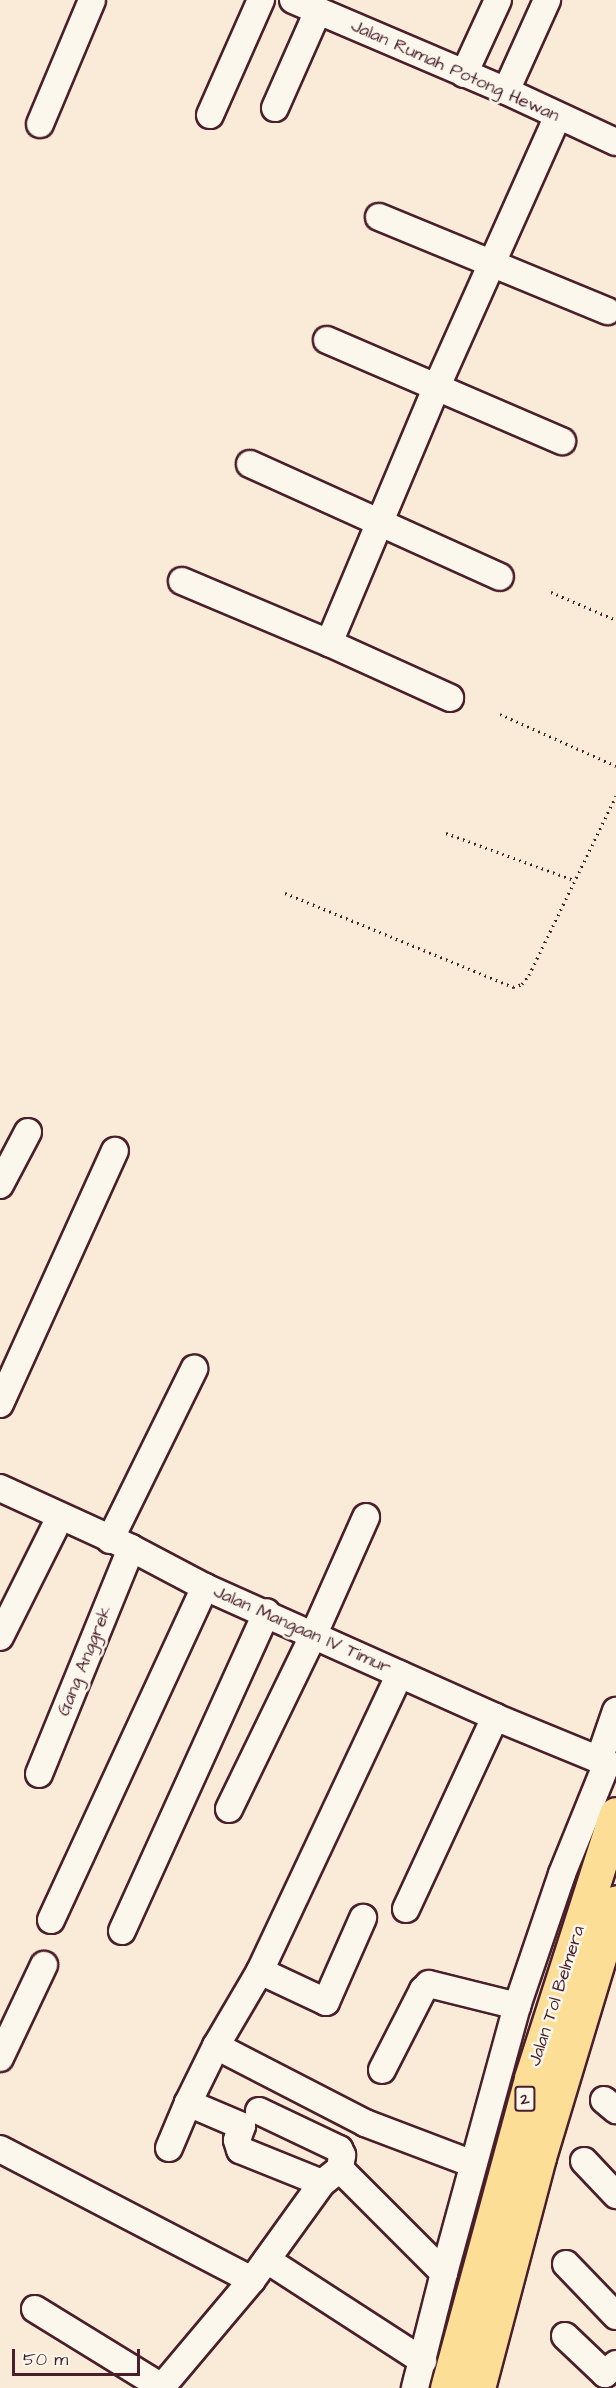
<!DOCTYPE html>
<html>
<head>
<meta charset="utf-8">
<style>
	body { margin:0 }
	#map { position:relative; width:616px; height:2388px; overflow:hidden; background:#faebd8; font-family:"Architects Daughter",sans-serif }
	div>[style] { position:absolute }
	.path>* { height:3px; margin-top:-1.5px; transform-origin:0; background:repeating-linear-gradient(90deg,#4a1f2b 0 1.5px,transparent 0 6px) }
	.roads { filter:drop-shadow(2px 0 #4a1f2b) drop-shadow(-2px 0 #4a1f2b) drop-shadow(0 2px #4a1f2b) drop-shadow(0 -2px #4a1f2b) }
	.minor>* { height:26px; margin:-13px; padding:0 13px; transform-origin:13px; border-radius:13px; background:#fbf7ec }
	.highway>* { height:33px; margin:-16.5px; padding:0 16.5px; transform-origin:16.5px; border-radius:16.5px; background:#fcde96 }
	span { translate:-50% -50%; white-space:nowrap; text-align:center; line-height:1.15; -webkit-text-stroke:5px #fbf7ec; paint-order:stroke }
	.shield-label span { padding:2px 4px; background:#fbf7ec; border:2px solid; border-radius:4px; -webkit-text-stroke-width:0 }
	.shield-label { font-size:16px; color:#4a1f2b; font-weight:700 }
	.street-label { font-size:18px; color:#4a1f2b }
	.scale { position:absolute; left:12px; top:2349px; width:128px; height:27px; box-sizing:border-box; border:3px solid #4a1f2b; border-top:0; padding-left:8px; font-size:18px; line-height:21px; white-space:nowrap; color:#4a1f2b; -webkit-text-stroke:4px #fbf7ec; paint-order:stroke }
</style>
</head>
<body>
<div id="map">
	<div class="path">
		<i style="left:551px;top:592px;width:71px;rotate:23.3deg"></i>
		<i style="left:500px;top:714px;width:127px;rotate:24.1deg"></i>
		<i style="left:446px;top:833px;width:136px;rotate:20.2deg"></i>
		<i style="left:285px;top:893px;width:247px;rotate:22.4deg"></i>
		<i style="left:513px;top:987px;width:9px;rotate:-18deg"></i>
		<i style="left:522px;top:984px;width:11px;rotate:-52deg"></i>
		<i style="left:529px;top:975px;width:199px;rotate:-64.1deg"></i>
	</div>
	<div class="roads">
		<div class="minor">
			<i style="left:293px;top:0;width:232px;rotate:23.1deg"></i>
			<i style="left:506px;top:91px;width:121px;rotate:24.9deg"></i>
			<i style="left:464px;top:74px;width:81px;rotate:-65.3deg"></i>
			<i style="left:506px;top:91px;width:100px;rotate:-65.7deg"></i>
			<i style="left:275px;top:108px;width:106px;rotate:-66.1deg"></i>
			<i style="left:210px;top:115px;width:126px;rotate:-66.1deg"></i>
			<i style="left:40px;top:124px;width:134px;rotate:-67.2deg"></i>
			<i style="left:379px;top:217px;width:247px;rotate:22.4deg"></i>
			<i style="left:327px;top:340px;width:256px;rotate:23.3deg"></i>
			<i style="left:250px;top:464px;width:274px;rotate:24.3deg"></i>
			<i style="left:182px;top:581px;width:160px;rotate:22.9deg"></i>
			<i style="left:329px;top:643px;width:279px;rotate:-67.2deg"></i>
			<i style="left:437px;top:386px;width:296px;rotate:-65.9deg"></i>
			<i style="left:329px;top:643px;width:133px;rotate:24.4deg"></i>
			<i style="left:0;top:1185px;width:60px;rotate:-62.2deg"></i>
			<i style="left:0;top:1404px;width:278px;rotate:-65.6deg"></i>
			<i style="left:0;top:1488px;width:144px;rotate:24.6deg"></i>
			<i style="left:131px;top:1548px;width:84px;rotate:27.8deg"></i>
			<i style="left:205px;top:1587px;width:318px;rotate:24.1deg"></i>
			<i style="left:495px;top:1717px;width:121px;rotate:22.3deg"></i>
			<i style="left:607px;top:1763px;width:120px;rotate:112.1deg"></i>
			<i style="left:562px;top:1874px;width:139px;rotate:108.8deg"></i>
			<i style="left:517px;top:2006px;width:277px;rotate:105.3deg"></i>
			<i style="left:444px;top:2273px;width:119px;rotate:104.2deg"></i>
			<i style="left:110px;top:1540px;width:191px;rotate:-63.8deg"></i>
			<i style="left:0;top:1637px;width:134px;rotate:-63.4deg"></i>
			<i style="left:599px;top:1760px;width:52px;rotate:-70.9deg"></i>
			<i style="left:39px;top:1774px;width:244px;rotate:-67.8deg"></i>
			<i style="left:229px;top:1809px;width:195px;rotate:-64.1deg"></i>
			<i style="left:314px;top:1634px;width:128px;rotate:-66deg"></i>
			<i style="left:406px;top:1909px;width:212px;rotate:-65.1deg"></i>
			<i style="left:51px;top:1920px;width:367px;rotate:-65.2deg"></i>
			<i style="left:122px;top:1931px;width:350px;rotate:-65.6deg"></i>
			<i style="left:260px;top:1971px;width:73px;rotate:25.2deg"></i>
			<i style="left:326px;top:2002px;width:92px;rotate:-66.2deg"></i>
			<i style="left:216px;top:2046px;width:168px;rotate:27.3deg"></i>
			<i style="left:365px;top:2123px;width:116px;rotate:20.8deg"></i>
			<i style="left:0;top:2058px;width:103px;rotate:-64.7deg"></i>
			<i style="left:382px;top:2070px;width:90px;rotate:-62.9deg"></i>
			<i style="left:423px;top:1990px;width:8px;rotate:-45deg"></i>
			<i style="left:429px;top:1984px;width:91px;rotate:14deg"></i>
			<i style="left:604px;top:2100px;width:16px;rotate:40deg"></i>
			<i style="left:259px;top:2111px;width:89px;rotate:25.4deg"></i>
			<i style="left:339px;top:2149px;width:7px;rotate:63deg"></i>
			<i style="left:342px;top:2155px;width:14px;rotate:98deg"></i>
			<i style="left:169px;top:2148px;width:49px;rotate:-67.1deg"></i>
			<i style="left:0;top:2149px;width:284px;rotate:27.5deg"></i>
			<i style="left:584px;top:2161px;width:47px;rotate:46.7deg"></i>
			<i style="left:322px;top:2183px;width:88px;rotate:-158.1deg"></i>
			<i style="left:240px;top:2150px;width:10px;rotate:-107deg"></i>
			<i style="left:237px;top:2140px;width:15px;rotate:-70deg"></i>
			<i style="left:242px;top:2126px;width:59px;rotate:-156.9deg"></i>
			<i style="left:188px;top:2103px;width:64px;rotate:-63.8deg"></i>
			<i style="left:216px;top:2046px;width:87px;rotate:-59.6deg"></i>
			<i style="left:260px;top:1971px;width:328px;rotate:-64.8deg"></i>
			<i style="left:267px;top:2260px;width:186px;rotate:32.9deg"></i>
			<i style="left:566px;top:2264px;width:72px;rotate:46.1deg"></i>
			<i style="left:35px;top:2309px;width:149px;rotate:31.6deg"></i>
			<i style="left:565px;top:2336px;width:55px;rotate:43.5deg"></i>
			<i style="left:605px;top:2374px;width:15px;rotate:-42deg"></i>
			<i style="left:161px;top:2388px;width:141px;rotate:-49.9deg"></i>
			<i style="left:252px;top:2280px;width:120px;rotate:-54.2deg"></i>
			<i style="left:322px;top:2183px;width:23px;rotate:-38deg"></i>
			<i style="left:340px;top:2169px;width:147px;rotate:45deg"></i>
		</div>
		<div class="highway">
			<i style="left:447px;top:2388px;width:321px;rotate:-74.8deg"></i>
			<i style="left:531px;top:2078px;width:277px;rotate:-72.2deg"></i>
			<i style="left:478px;top:2388px;width:239px;rotate:-75.2deg"></i>
			<i style="left:539px;top:2157px;width:266px;rotate:-73.2deg"></i>
		</div>
	</div>
	<div class="shield-label">
		<span style="left:525px;top:2099px">2</span>
	</div>
	<div class="street-label">
		<span style="left:455px;top:71px;rotate:24deg">Jalan Rumah Potong Hewan</span>
		<span style="left:302px;top:1630px;rotate:24deg">Jalan Mangaan IV Timur</span>
		<span style="left:85px;top:1661px;rotate:-68deg">Gang Anggrek</span>
		<span style="left:557px;top:1996px;rotate:-72deg">Jalan Tol Belmera</span>
	</div>
	<div class="scale">50 m</div>
</div>
</body>
</html>
